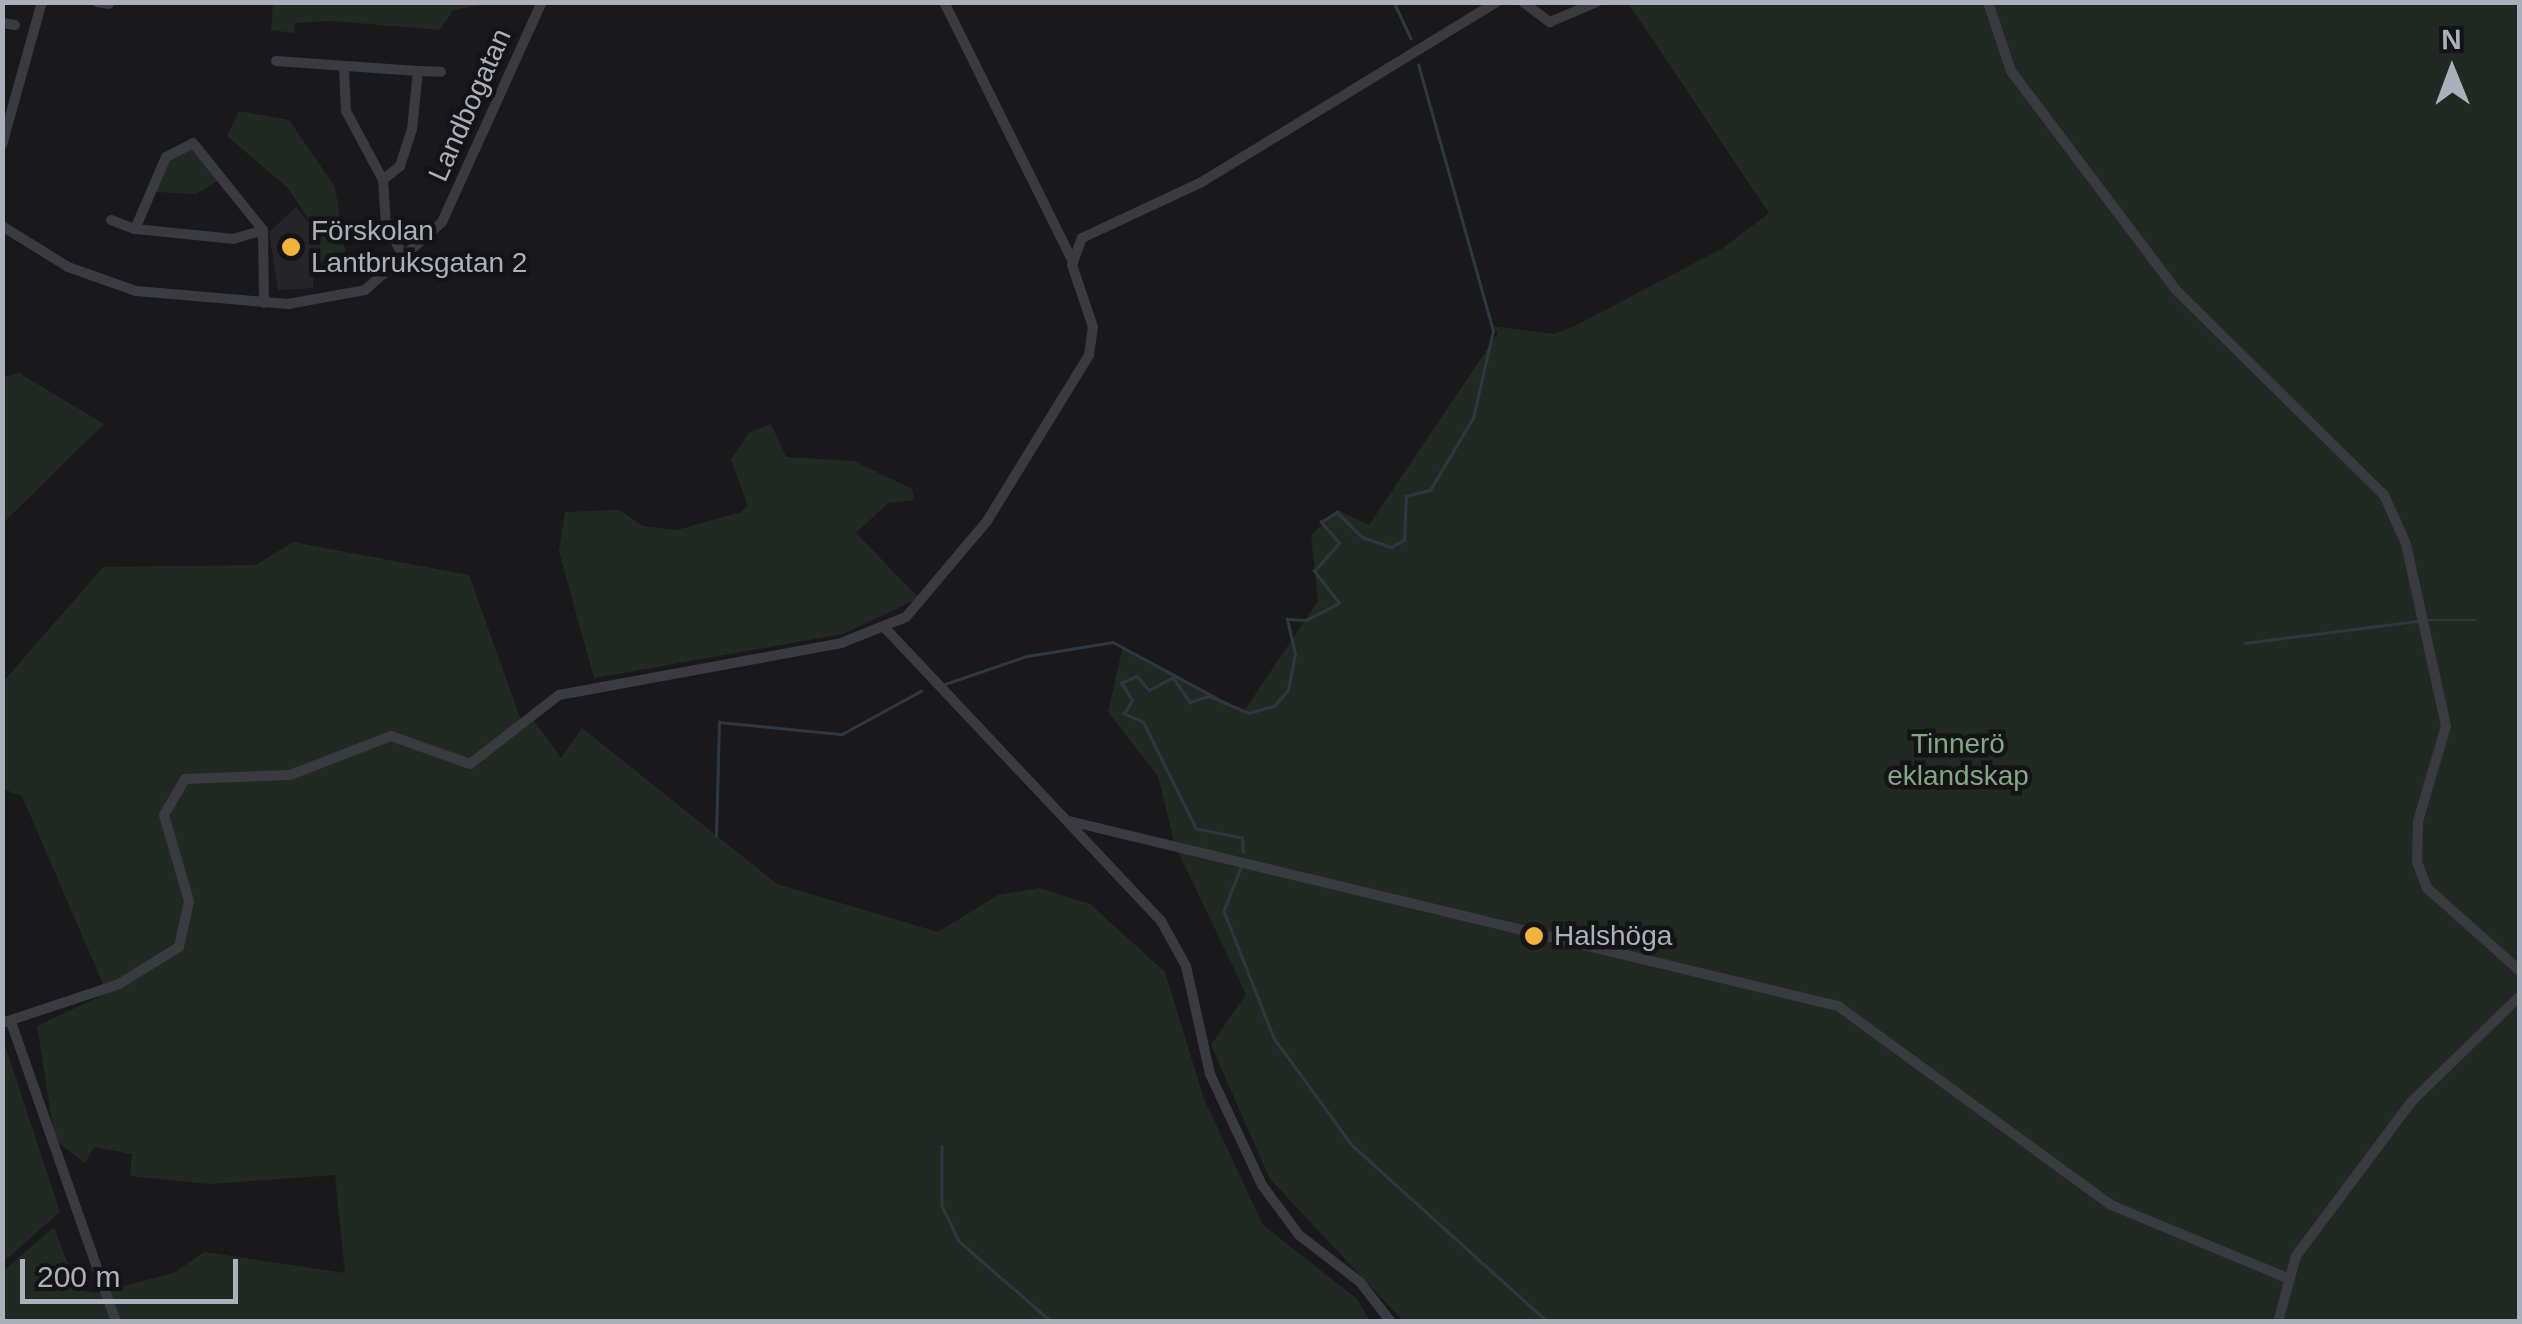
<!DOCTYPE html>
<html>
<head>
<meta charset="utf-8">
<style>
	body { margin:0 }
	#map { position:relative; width:2522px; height:1324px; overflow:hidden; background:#19191b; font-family:Arial,sans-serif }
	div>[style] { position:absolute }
	.built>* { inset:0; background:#252528 }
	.green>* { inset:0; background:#212a22 }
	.stream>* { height:2.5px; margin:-1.25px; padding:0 1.25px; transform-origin:1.25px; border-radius:1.25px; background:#2f3840 }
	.minor>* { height:10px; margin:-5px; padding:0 5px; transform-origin:5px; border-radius:5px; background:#3a3b40 }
	.dots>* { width:28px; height:28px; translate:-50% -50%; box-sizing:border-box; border:5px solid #141416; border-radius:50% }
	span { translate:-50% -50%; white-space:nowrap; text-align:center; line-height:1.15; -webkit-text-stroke:9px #141416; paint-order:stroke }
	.street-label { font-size:28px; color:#acb0bb }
	.poi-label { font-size:28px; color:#acb0bb }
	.left { translate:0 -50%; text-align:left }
	.park-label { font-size:28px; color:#83a685 }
	.frame { position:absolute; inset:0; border:5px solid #acb0bb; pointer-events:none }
	.north { position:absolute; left:2402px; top:20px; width:100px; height:100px; -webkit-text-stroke:8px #141416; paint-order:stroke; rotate:359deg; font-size:28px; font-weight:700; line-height:40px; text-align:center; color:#acb0bb }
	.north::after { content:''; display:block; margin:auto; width:35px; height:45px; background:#acb0bb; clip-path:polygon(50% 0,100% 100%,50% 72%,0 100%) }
	.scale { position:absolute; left:20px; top:1259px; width:218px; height:45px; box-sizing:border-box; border:5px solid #acb0bb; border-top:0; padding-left:12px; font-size:30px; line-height:35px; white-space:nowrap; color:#acb0bb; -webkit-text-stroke:8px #141416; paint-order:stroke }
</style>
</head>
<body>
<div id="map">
	<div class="built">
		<i style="clip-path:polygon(296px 207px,314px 228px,313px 288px,278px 290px,269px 232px)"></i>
	</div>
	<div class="green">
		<i style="clip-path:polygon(273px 3px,273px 2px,491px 3px,453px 10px,440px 30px,332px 21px,295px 23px,294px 33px,271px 30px)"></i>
		<i style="clip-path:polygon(1628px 3px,2519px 3px,2519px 1321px,1403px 1321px,1270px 1179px,1211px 1045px,1246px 994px,1175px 845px,1158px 776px,1108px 712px,1123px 646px,1244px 711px,1318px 601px,1311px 535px,1337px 510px,1369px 525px,1498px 333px,1492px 326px,1554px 334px,1573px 327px,1723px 248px,1769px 213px)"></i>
		<i style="clip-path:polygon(239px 111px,289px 120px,335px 187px,346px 256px,314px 263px,314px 228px,288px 188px,227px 136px)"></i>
		<i style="clip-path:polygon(191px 149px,219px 180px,196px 194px,156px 192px,169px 160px)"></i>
		<i style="clip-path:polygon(19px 373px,104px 424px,3px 523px,3px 377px)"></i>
		<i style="clip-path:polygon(771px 424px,786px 457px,854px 461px,912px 489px,914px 500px,888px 503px,856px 533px,919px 598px,843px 634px,594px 678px,559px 551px,565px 512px,619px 510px,643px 526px,677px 530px,741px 512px,748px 506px,731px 460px,749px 433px)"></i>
		<i style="clip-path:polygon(293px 542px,469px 575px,523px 726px,532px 718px,561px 758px,582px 728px,777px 884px,938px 932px,998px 895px,1039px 888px,1090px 904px,1165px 972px,1204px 1099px,1263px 1225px,1357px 1299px,1370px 1321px,3px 1321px,3px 1271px,54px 1227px,78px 1290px,96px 1293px,174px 1273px,204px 1252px,345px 1273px,335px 1175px,209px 1184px,130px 1176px,132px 1154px,94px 1147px,85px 1163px,55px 1140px,37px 1026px,107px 993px,22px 796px,3px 789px,3px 682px,103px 567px,256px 565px)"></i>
		<i style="clip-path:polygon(2px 1036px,60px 1212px,3px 1262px,2px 1262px)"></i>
	</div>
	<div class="stream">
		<i style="left:1394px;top:2px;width:40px;rotate:65deg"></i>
		<i style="left:2428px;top:620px;width:47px"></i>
		<i style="left:2245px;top:643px;width:173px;rotate:-7.3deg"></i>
		<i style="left:945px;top:684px;width:87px;rotate:-18.9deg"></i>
		<i style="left:1027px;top:656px;width:87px;rotate:-9.2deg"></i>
		<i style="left:1113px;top:642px;width:119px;rotate:28.5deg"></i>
		<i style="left:716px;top:836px;width:114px;rotate:-88.5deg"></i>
		<i style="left:719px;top:722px;width:124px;rotate:5.6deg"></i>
		<i style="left:842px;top:734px;width:90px;rotate:-28.6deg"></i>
		<i style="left:1243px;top:852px;width:14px;rotate:-94deg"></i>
		<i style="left:1242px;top:838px;width:47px;rotate:-168.9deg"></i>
		<i style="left:1196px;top:829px;width:119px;rotate:-116.4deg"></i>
		<i style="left:1143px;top:722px;width:21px;rotate:-157deg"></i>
		<i style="left:1124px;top:714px;width:16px;rotate:-60deg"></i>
		<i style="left:1132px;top:700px;width:20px;rotate:-123deg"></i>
		<i style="left:1121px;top:683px;width:17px;rotate:-24deg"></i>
		<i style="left:1137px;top:676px;width:18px;rotate:49deg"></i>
		<i style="left:1149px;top:690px;width:27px;rotate:-28deg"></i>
		<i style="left:1173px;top:677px;width:30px;rotate:56deg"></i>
		<i style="left:1190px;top:702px;width:20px;rotate:-18deg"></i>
		<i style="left:1209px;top:696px;width:43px;rotate:23deg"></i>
		<i style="left:1249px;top:713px;width:26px;rotate:-16deg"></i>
		<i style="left:1274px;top:706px;width:21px;rotate:-49deg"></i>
		<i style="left:1288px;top:690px;width:37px;rotate:-79deg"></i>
		<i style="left:1295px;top:654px;width:36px;rotate:-103deg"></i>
		<i style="left:1287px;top:619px;width:19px;rotate:3deg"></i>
		<i style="left:1306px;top:620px;width:37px;rotate:-27deg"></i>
		<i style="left:1339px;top:603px;width:41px;rotate:-128deg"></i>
		<i style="left:1314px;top:571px;width:38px;rotate:-48deg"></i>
		<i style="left:1339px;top:543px;width:28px;rotate:-131deg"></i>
		<i style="left:1321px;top:522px;width:19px;rotate:-32deg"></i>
		<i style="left:1337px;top:512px;width:35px;rotate:45deg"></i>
		<i style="left:1362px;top:537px;width:31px;rotate:19deg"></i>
		<i style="left:1391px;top:547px;width:15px;rotate:-28deg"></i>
		<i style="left:1404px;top:540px;width:44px;rotate:-87.4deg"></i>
		<i style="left:1406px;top:496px;width:25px;rotate:-14deg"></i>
		<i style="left:1430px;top:490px;width:84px;rotate:-59.2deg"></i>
		<i style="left:1473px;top:418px;width:89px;rotate:-77.1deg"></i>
		<i style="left:1493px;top:331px;width:276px;rotate:-105.7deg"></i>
		<i style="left:1241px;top:868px;width:46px;rotate:111.6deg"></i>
		<i style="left:1224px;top:911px;width:136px;rotate:68.5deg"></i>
		<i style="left:1274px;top:1038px;width:132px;rotate:53.9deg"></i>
		<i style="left:1352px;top:1145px;width:264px;rotate:42.1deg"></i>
		<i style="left:942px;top:1146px;width:60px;rotate:90deg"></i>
		<i style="left:942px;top:1206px;width:39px;rotate:64deg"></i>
		<i style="left:959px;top:1241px;width:123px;rotate:41.1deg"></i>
	</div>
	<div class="minor">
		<i style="left:97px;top:2px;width:12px;rotate:9deg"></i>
		<i style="left:944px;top:2px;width:286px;rotate:63.6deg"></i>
		<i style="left:1523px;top:2px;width:34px;rotate:37deg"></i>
		<i style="left:1550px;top:22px;width:51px;rotate:-23.1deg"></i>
		<i style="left:1988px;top:2px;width:73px;rotate:71.6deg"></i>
		<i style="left:2011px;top:71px;width:273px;rotate:53deg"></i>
		<i style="left:2175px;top:289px;width:293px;rotate:44.6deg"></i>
		<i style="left:2384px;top:495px;width:54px;rotate:65.8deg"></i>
		<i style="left:2406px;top:544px;width:186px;rotate:77.6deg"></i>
		<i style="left:2446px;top:726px;width:99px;rotate:106.4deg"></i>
		<i style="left:2418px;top:821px;width:41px;rotate:91.4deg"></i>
		<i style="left:2417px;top:862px;width:28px;rotate:69deg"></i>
		<i style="left:2427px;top:888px;width:125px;rotate:41.7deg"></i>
		<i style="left:2px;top:23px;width:13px;rotate:9deg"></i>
		<i style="left:276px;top:61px;width:142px;rotate:4deg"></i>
		<i style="left:418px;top:71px;width:58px;rotate:95.9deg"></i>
		<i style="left:412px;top:129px;width:39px;rotate:108deg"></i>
		<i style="left:400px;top:166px;width:22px;rotate:141deg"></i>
		<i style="left:383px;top:180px;width:45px;rotate:86.2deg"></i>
		<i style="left:386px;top:225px;width:43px;rotate:60.4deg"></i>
		<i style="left:344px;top:70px;width:41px;rotate:87.2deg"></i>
		<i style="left:346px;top:111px;width:78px;rotate:61.8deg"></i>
		<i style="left:418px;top:71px;width:23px;rotate:2deg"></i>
		<i style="left:2px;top:145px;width:148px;rotate:-74.4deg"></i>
		<i style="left:111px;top:220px;width:26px;rotate:21deg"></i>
		<i style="left:2px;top:226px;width:78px;rotate:31.8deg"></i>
		<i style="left:68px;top:267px;width:72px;rotate:19.4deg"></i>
		<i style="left:136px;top:291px;width:153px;rotate:4.9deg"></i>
		<i style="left:288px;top:304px;width:78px;rotate:-10.3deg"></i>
		<i style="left:365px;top:290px;width:103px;rotate:-41.4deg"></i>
		<i style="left:442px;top:222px;width:242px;rotate:-65.6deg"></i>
		<i style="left:263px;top:230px;width:30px;rotate:163deg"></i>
		<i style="left:234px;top:239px;width:100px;rotate:-174.2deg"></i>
		<i style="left:135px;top:229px;width:78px;rotate:-66.7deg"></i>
		<i style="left:166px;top:157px;width:30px;rotate:-27deg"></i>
		<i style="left:193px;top:143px;width:112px;rotate:51.2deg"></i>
		<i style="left:263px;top:230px;width:73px;rotate:89.2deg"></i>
		<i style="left:885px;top:628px;width:403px;rotate:46.7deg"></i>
		<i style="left:1161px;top:921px;width:51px;rotate:60.9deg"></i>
		<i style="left:1186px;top:966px;width:111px;rotate:77.5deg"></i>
		<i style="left:1210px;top:1074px;width:123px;rotate:64.9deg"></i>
		<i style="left:1262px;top:1185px;width:62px;rotate:53.5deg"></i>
		<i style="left:1299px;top:1235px;width:77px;rotate:37.6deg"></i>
		<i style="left:1360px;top:1282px;width:51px;rotate:52.2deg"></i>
		<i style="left:1069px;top:821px;width:791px;rotate:13.53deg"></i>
		<i style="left:1838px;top:1006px;width:338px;rotate:36.1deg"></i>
		<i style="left:2111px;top:1205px;width:188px;rotate:22.5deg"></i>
		<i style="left:11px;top:1022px;width:318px;rotate:70.7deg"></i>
		<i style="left:2px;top:1023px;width:123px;rotate:-18.4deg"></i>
		<i style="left:119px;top:984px;width:70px;rotate:-31.7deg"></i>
		<i style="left:179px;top:947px;width:47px;rotate:-77.7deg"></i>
		<i style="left:189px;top:901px;width:90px;rotate:-106.2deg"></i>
		<i style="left:164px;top:815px;width:42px;rotate:-59.7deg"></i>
		<i style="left:185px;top:779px;width:105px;rotate:-2.2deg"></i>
		<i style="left:290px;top:775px;width:108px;rotate:-21.1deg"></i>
		<i style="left:391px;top:736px;width:84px;rotate:19.5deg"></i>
		<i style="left:470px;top:764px;width:113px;rotate:-37.8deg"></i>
		<i style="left:559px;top:695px;width:287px;rotate:-10.4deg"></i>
		<i style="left:841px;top:643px;width:70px;rotate:-21.8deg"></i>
		<i style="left:906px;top:617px;width:126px;rotate:-49.8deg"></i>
		<i style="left:987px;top:521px;width:195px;rotate:-58.4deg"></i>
		<i style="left:1089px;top:355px;width:28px;rotate:-82deg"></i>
		<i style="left:1093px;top:327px;width:65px;rotate:-108.7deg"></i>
		<i style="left:1072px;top:265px;width:29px;rotate:-70deg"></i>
		<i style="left:1082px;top:238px;width:130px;rotate:-25deg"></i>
		<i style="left:1200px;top:183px;width:348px;rotate:-31.4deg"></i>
		<i style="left:2278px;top:1322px;width:68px;rotate:-74.7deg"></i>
		<i style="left:2296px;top:1256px;width:192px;rotate:-53.2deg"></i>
		<i style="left:2411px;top:1102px;width:152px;rotate:-44.2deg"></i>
	</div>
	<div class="dots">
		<i style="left:291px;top:247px;background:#f2b33a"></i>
		<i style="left:1534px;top:936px;background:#f2b33a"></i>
	</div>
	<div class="street-label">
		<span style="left:470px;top:105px;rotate:-66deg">Landbogatan</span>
	</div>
	<div class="poi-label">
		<span class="left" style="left:311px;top:247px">Förskolan<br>Lantbruksgatan 2</span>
		<span class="left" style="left:1554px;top:936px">Halshöga</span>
	</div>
	<div class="park-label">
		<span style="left:1958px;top:760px">Tinnerö<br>eklandskap</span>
	</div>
	<div class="frame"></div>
	<div class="north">N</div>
	<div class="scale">200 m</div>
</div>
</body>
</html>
